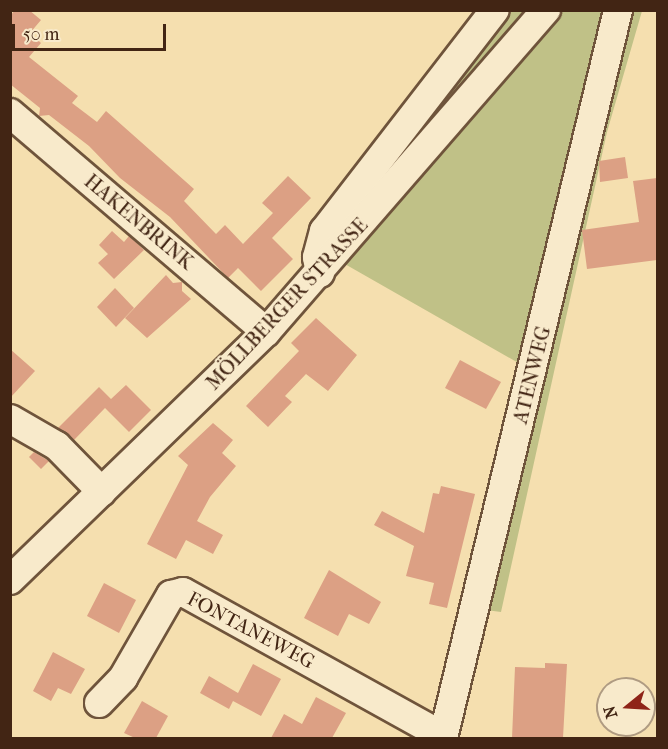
<!DOCTYPE html>
<html>
<head>
<meta charset="utf-8">
<style>
	body { margin:0 }
	#map { position:relative; width:668px; height:749px; overflow:hidden; background:#f5dfaf; font-family:"IM FELL French Canon",serif }
	div>[style] { position:absolute }
	.green>* { inset:0; background:#c0c187 }
	.building>* { inset:0; background:#dca084 }
	.roads { filter:drop-shadow(2px 0 #6f543b) drop-shadow(-2px 0 #6f543b) drop-shadow(0 2px #6f543b) drop-shadow(0 -2px #6f543b) }
	.minor>* { height:28px; margin:-14px; padding:0 14px; transform-origin:14px; border-radius:14px; background:#f8eacb }
	span { translate:-50% -50%; white-space:nowrap; text-align:center; line-height:1.15; -webkit-text-stroke:4.5px #f8eacb; paint-order:stroke }
	.street-label { font-size:20px; color:#422514 }
	.frame { position:absolute; inset:0; border:12px solid #422514; pointer-events:none }
	.north { position:absolute; left:596px; top:677px; width:60px; height:60px; box-sizing:border-box; background:#f8eacb; border:2px solid #af9b82; border-radius:50%; rotate:252deg; font-size:16px; font-weight:700; line-height:24px; text-align:center; color:#422514 }
	.north::after { content:''; display:block; margin:auto; width:21px; height:27px; background:#8f2418; clip-path:polygon(50% 0,100% 100%,50% 72%,0 100%) }
	.scale { position:absolute; left:12px; top:24px; width:154px; height:27px; box-sizing:border-box; border:3px solid #422514; border-top:0; padding-left:8px; font-size:18px; line-height:21px; white-space:nowrap; color:#422514; -webkit-text-stroke:4px #f8eacb; paint-order:stroke }
</style>
</head>
<body>
<div id="map">
	<div class="green">
		<i style="clip-path:polygon(485px 11px,642px 11px,607px 132px,501px 612px,471px 608px,529px 369px,322px 251px)"></i>
	</div>
	<div class="building">
		<i style="clip-path:polygon(15px 10px,29px 10px,41px 20px,30px 33px,41px 43px,29px 57px,78px 96px,72px 103px,97px 122px,106px 111px,194px 189px,184px 201px,216px 234px,225px 225px,243px 244px,273px 213px,262px 203px,288px 176px,311px 198px,272px 238px,293px 259px,261px 291px,238px 268px,228px 278px,170px 217px,120px 178px,89px 146px,49px 115px,39px 116px,40px 108px,10px 84px,10px 16px)"></i>
		<i style="clip-path:polygon(625px 157px,628px 178px,600px 182px,599px 161px)"></i>
		<i style="clip-path:polygon(657px 178px,657px 260px,587px 269px,582px 230px,639px 222px,633px 181px)"></i>
		<i style="clip-path:polygon(112px 231px,124px 242px,129px 236px,144px 250px,114px 279px,98px 263px,108px 254px,99px 245px)"></i>
		<i style="clip-path:polygon(166px 275px,173px 283px,182px 282px,182px 291px,191px 299px,147px 338px,125px 318px)"></i>
		<i style="clip-path:polygon(115px 288px,134px 308px,116px 327px,97px 307px)"></i>
		<i style="clip-path:polygon(316px 318px,357px 355px,328px 391px,306px 374px,285px 396px,292px 402px,268px 427px,246px 406px,299px 351px,291px 343px)"></i>
		<i style="clip-path:polygon(10px 349px,35px 371px,10px 398px)"></i>
		<i style="clip-path:polygon(460px 360px,501px 382px,486px 409px,445px 388px)"></i>
		<i style="clip-path:polygon(126px 385px,151px 410px,129px 432px,105px 408px,74px 440px,58px 428px,99px 387px,111px 399px)"></i>
		<i style="clip-path:polygon(213px 423px,233px 440px,222px 453px,236px 466px,210px 497px,197px 521px,223px 535px,213px 554px,186px 540px,176px 559px,147px 544px,188px 465px,178px 456px)"></i>
		<i style="clip-path:polygon(34px 452px,49px 461px,41px 469px,29px 457px)"></i>
		<i style="clip-path:polygon(441px 486px,475px 494px,447px 608px,429px 604px,434px 583px,406px 576px,414px 546px,374px 525px,382px 511px,424px 533px,433px 493px,439px 494px)"></i>
		<i style="clip-path:polygon(329px 570px,381px 602px,369px 624px,349px 614px,338px 636px,304px 618px)"></i>
		<i style="clip-path:polygon(104px 583px,136px 600px,119px 633px,87px 616px)"></i>
		<i style="clip-path:polygon(53px 652px,85px 669px,71px 694px,58px 688px,51px 701px,33px 691px)"></i>
		<i style="clip-path:polygon(545px 663px,567px 664px,563px 738px,512px 738px,515px 667px,545px 668px)"></i>
		<i style="clip-path:polygon(253px 664px,281px 679px,261px 716px,233px 701px,229px 709px,200px 693px,209px 676px,238px 693px)"></i>
		<i style="clip-path:polygon(316px 697px,346px 713px,332px 738px,271px 738px,284px 714px,302px 724px)"></i>
		<i style="clip-path:polygon(142px 701px,168px 716px,156px 738px,135px 738px,124px 733px)"></i>
	</div>
	<div class="roads">
		<div class="minor">
			<i style="left:10px;top:113px;width:337px;rotate:40.5deg"></i>
			<i style="left:320px;top:273px;width:16px;rotate:-101deg"></i>
			<i style="left:317px;top:257px;width:27px;rotate:-75deg"></i>
			<i style="left:324px;top:231px;width:279px;rotate:-52.3deg"></i>
			<i style="left:10px;top:419px;width:54px;rotate:29.9deg"></i>
			<i style="left:57px;top:446px;width:64px;rotate:45.6deg"></i>
			<i style="left:10px;top:580px;width:356px;rotate:-44.1deg"></i>
			<i style="left:266px;top:332px;width:427px;rotate:-49deg"></i>
			<i style="left:99px;top:703px;width:35px;rotate:-46deg"></i>
			<i style="left:123px;top:678px;width:96px;rotate:-60deg"></i>
			<i style="left:171px;top:595px;width:12px;rotate:-14deg"></i>
			<i style="left:183px;top:592px;width:297px;rotate:29deg"></i>
			<i style="left:443px;top:738px;width:749px;rotate:-76.48deg"></i>
		</div>
	</div>
	<div class="street-label">
		<span style="left:139px;top:222px;rotate:40deg">HAKENBRINK</span>
		<span style="left:287px;top:304px;rotate:-47deg">MÖLLBERGER STRASSE</span>
		<span style="left:532px;top:375px;rotate:-76deg">ATENWEG</span>
		<span style="left:251px;top:630px;rotate:28deg">FONTANEWEG</span>
	</div>
	<div class="frame"></div>
	<div class="north">N</div>
	<div class="scale">50 m</div>
</div>
</body>
</html>
